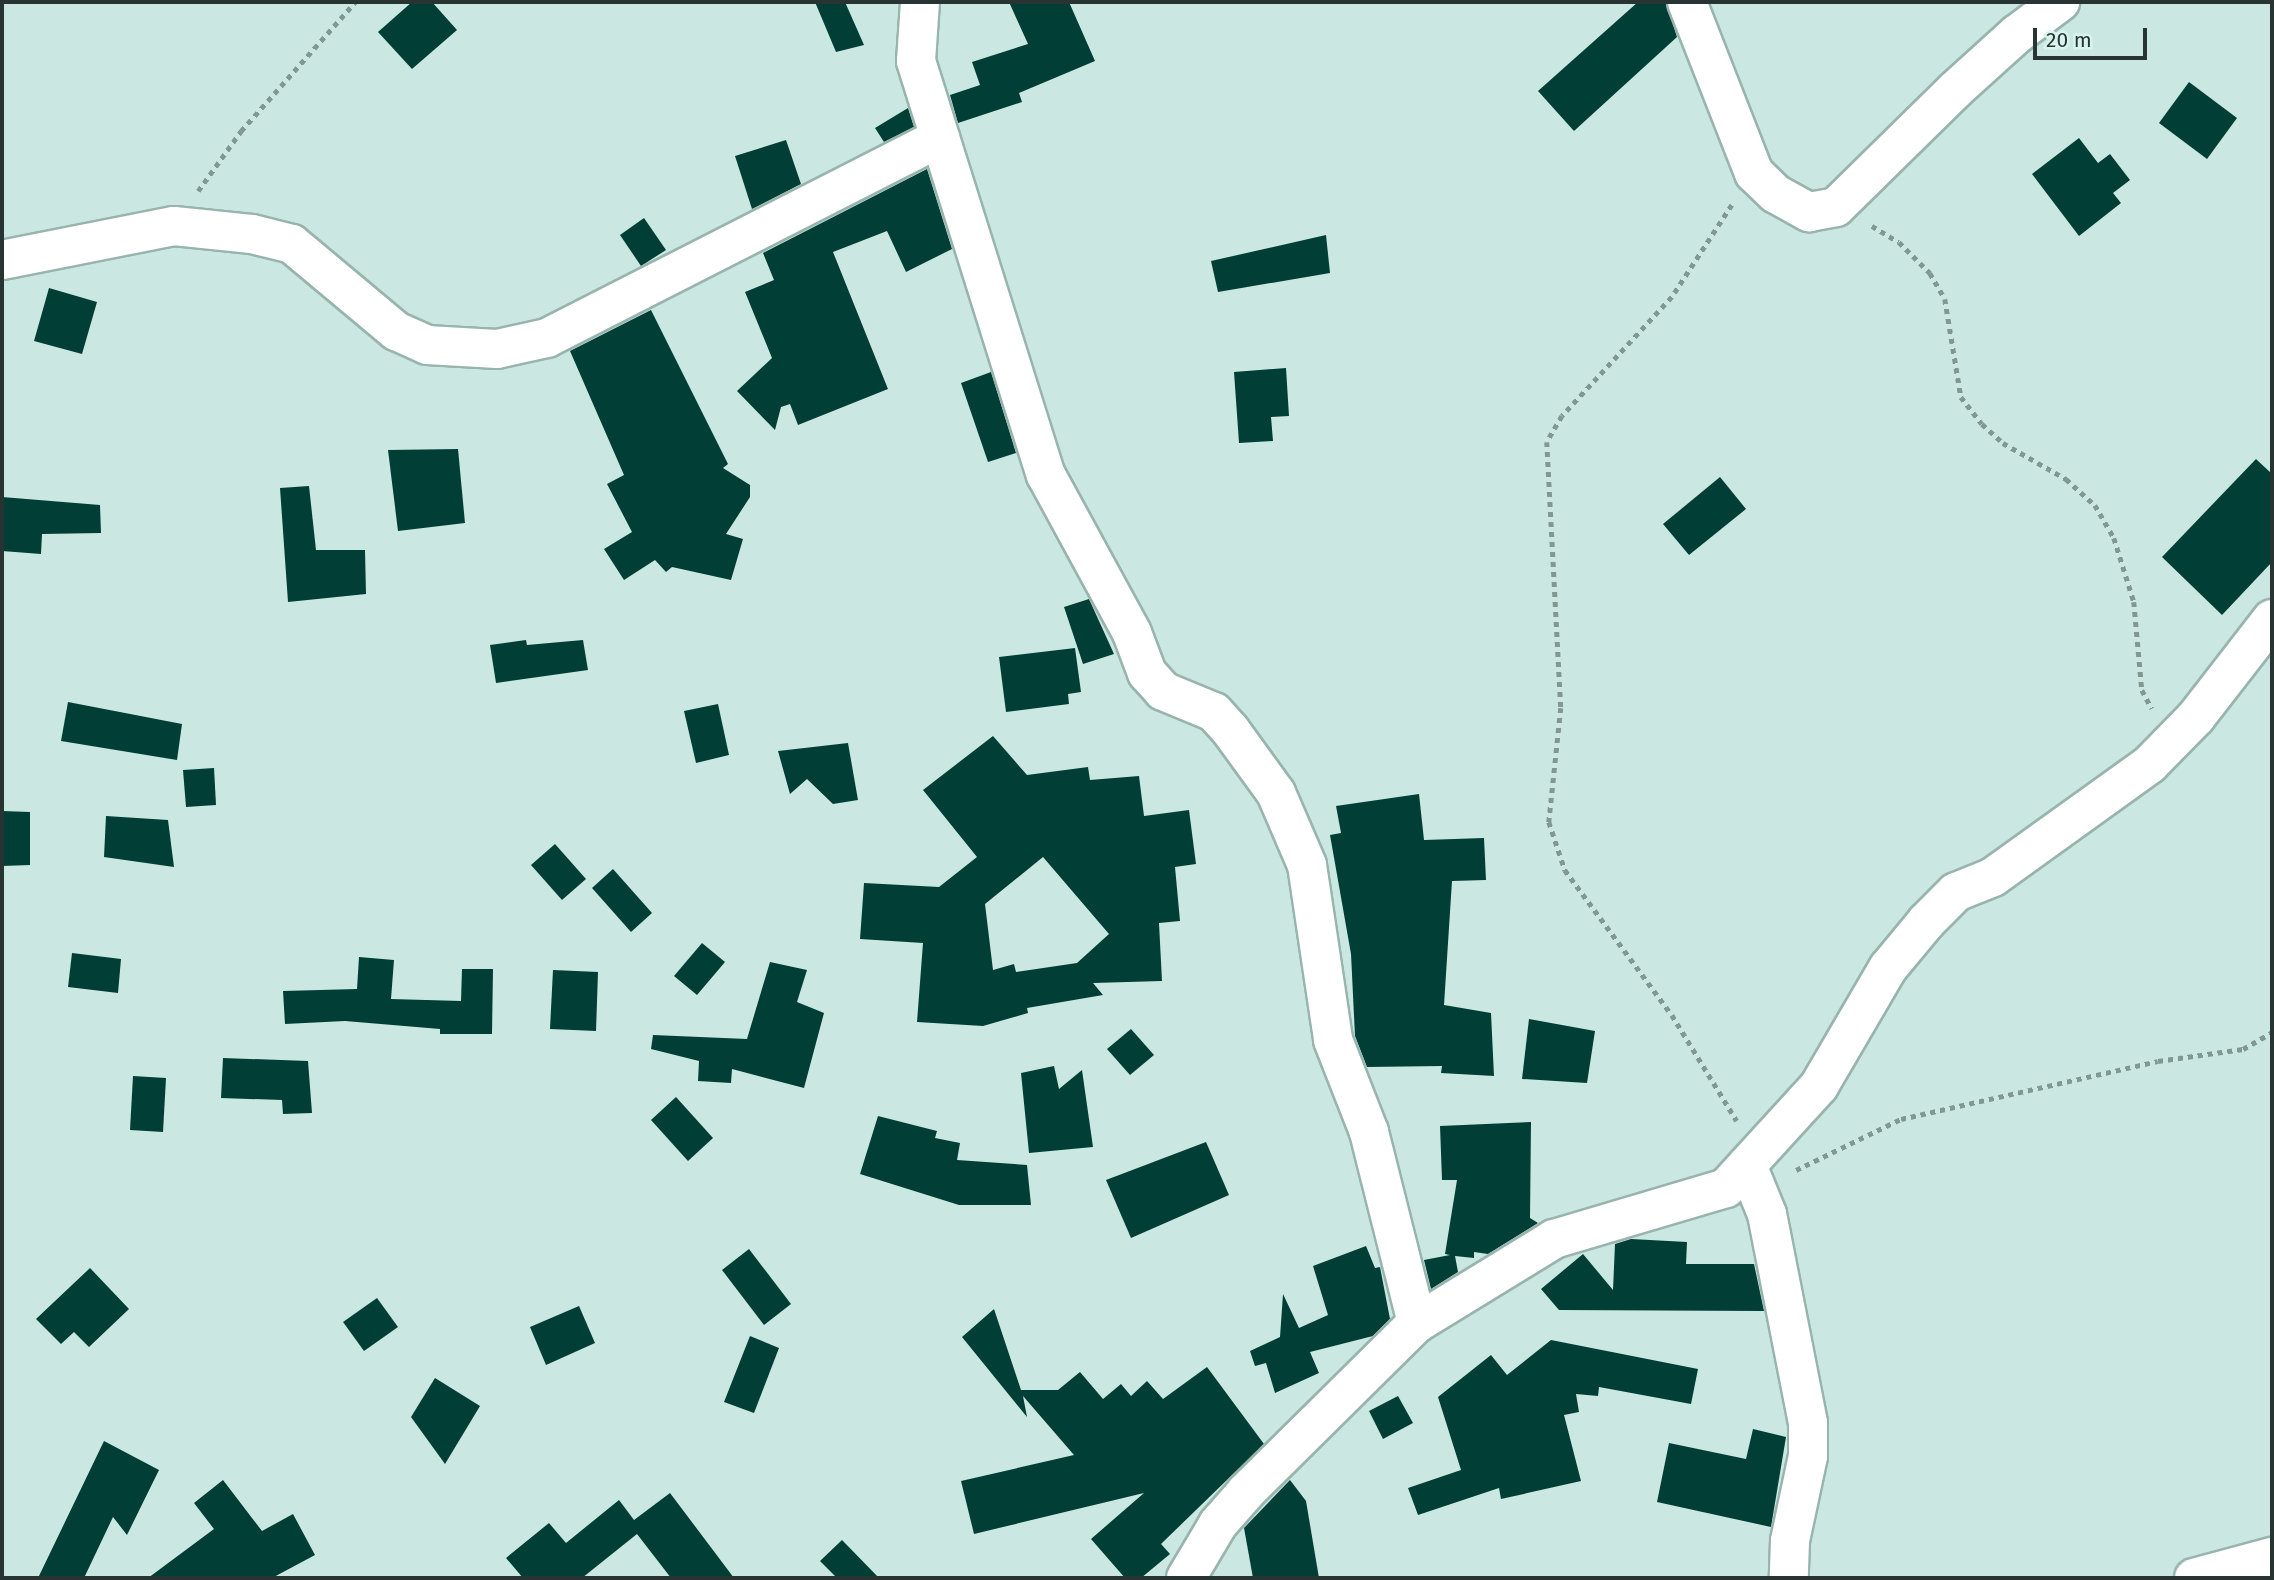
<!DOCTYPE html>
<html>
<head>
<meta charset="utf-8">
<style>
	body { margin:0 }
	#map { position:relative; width:2274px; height:1580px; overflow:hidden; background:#cae8e1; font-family:"Fira Sans",sans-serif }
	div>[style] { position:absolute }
	.building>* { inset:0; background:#013f36 }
	.path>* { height:4.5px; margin-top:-2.25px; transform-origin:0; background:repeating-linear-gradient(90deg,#819791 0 5px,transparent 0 10px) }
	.roads { filter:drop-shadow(2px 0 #98b4ad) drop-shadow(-2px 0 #98b4ad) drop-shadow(0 2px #98b4ad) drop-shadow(0 -2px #98b4ad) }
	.minor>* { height:38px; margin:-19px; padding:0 19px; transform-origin:19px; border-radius:19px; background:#fff }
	span { translate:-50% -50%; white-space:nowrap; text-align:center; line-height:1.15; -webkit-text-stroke:7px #d7f5ee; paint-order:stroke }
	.frame { position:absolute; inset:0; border:4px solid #283431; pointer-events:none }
	.scale { position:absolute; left:2033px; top:28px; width:114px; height:32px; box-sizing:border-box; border:4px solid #283431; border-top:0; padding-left:9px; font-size:21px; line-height:24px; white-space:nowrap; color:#283431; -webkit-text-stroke:5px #d7f5ee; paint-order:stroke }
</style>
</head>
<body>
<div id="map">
	<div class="building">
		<i style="clip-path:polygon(412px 2px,432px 2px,457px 30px,412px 69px,378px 32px)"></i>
		<i style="clip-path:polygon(815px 2px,845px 2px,864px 45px,836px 52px)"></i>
		<i style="clip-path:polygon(1009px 2px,1069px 2px,1095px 61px,1019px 93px,1022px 102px,958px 123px,950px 95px,980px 85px,972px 62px,1028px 44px)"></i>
		<i style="clip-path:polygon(1638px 2px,1666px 2px,1677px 37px,1574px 131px,1538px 91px)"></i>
		<i style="clip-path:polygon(2189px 82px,2237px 118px,2207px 159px,2159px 123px)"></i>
		<i style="clip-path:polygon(908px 108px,914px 127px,884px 142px,875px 128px)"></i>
		<i style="clip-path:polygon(2079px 138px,2098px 163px,2110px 154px,2130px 180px,2113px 193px,2121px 203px,2079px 236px,2032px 174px)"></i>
		<i style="clip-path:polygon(786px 140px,801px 184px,752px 209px,735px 156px)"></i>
		<i style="clip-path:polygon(927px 169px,952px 249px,906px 272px,887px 231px,833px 252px,888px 389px,798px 425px,790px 404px,781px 407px,775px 430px,737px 391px,772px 358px,745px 292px,774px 280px,763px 253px)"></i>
		<i style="clip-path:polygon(644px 218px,666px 250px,641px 266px,620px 235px)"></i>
		<i style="clip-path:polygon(1326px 235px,1330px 273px,1218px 292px,1211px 261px)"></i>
		<i style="clip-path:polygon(49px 288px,97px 302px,82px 354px,34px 341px)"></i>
		<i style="clip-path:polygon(651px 310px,728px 464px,723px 468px,750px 485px,750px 497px,726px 534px,743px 539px,731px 580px,672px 567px,666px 572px,655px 560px,624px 580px,604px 549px,632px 532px,607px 484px,624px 475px,570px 351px)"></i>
		<i style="clip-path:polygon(1286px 368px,1289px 416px,1271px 417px,1273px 441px,1239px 443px,1234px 372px)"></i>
		<i style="clip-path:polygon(991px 372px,1016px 453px,988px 462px,961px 383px)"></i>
		<i style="clip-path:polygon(458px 449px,465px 523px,398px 531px,388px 450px)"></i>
		<i style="clip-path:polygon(2256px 459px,2272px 474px,2272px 562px,2222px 615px,2162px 557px)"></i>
		<i style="clip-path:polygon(1720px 477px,1746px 509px,1689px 555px,1663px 524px)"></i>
		<i style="clip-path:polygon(309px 486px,316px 550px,365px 550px,366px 594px,288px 602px,280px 488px)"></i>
		<i style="clip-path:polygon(2px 497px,100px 505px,101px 533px,42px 534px,41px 554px,2px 551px)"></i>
		<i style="clip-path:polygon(1089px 599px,1114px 654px,1083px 664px,1064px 607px)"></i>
		<i style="clip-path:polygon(526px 640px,527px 645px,583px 640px,588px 670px,496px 683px,490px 645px)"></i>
		<i style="clip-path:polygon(1075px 648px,1081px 692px,1068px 694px,1069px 704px,1006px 712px,999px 657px)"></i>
		<i style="clip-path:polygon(68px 702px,182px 724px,177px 760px,61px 741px)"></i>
		<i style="clip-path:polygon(718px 704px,729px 755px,696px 763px,684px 711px)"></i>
		<i style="clip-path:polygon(evenodd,993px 736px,1027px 775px,1088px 767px,1090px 780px,1139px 776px,1144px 816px,1189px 810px,1196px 864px,1175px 867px,1180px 921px,1159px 923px,1162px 981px,1093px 983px,1103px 995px,1027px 1008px,1028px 1013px,983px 1026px,917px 1022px,923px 943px,860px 939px,864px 883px,939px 887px,977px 857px,923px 790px,993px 736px,1043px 857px,1109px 934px,1077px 963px,1016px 972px,1014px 964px,993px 970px,985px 904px,1043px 857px)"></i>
		<i style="clip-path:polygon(848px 743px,858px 800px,833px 804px,807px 779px,790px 794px,778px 751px)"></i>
		<i style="clip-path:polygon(214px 768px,216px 805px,186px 807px,183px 770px)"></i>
		<i style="clip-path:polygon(1419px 794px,1424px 840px,1484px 838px,1486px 880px,1452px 881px,1444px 1005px,1491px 1013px,1494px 1076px,1441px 1073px,1442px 1066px,1367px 1067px,1355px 1036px,1351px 954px,1330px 835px,1341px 833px,1336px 806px)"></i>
		<i style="clip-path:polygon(2px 811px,30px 812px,30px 865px,2px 866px)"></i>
		<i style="clip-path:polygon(106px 816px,168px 820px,174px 867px,104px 857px)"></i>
		<i style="clip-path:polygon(555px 844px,586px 879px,562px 900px,531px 865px)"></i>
		<i style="clip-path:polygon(613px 869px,652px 913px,631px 932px,592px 888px)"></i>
		<i style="clip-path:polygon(702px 943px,725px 962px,697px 995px,674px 976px)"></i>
		<i style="clip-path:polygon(72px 953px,121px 959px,118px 993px,68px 987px)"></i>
		<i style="clip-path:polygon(359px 957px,394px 960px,391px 999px,461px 1001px,462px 969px,493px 969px,492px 1034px,440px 1034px,440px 1029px,345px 1021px,285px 1024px,283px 991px,357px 989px)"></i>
		<i style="clip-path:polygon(770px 962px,807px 970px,797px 1002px,824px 1013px,804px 1088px,732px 1069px,731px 1083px,698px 1081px,699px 1061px,651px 1049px,653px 1035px,747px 1039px)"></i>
		<i style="clip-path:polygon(553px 970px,598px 972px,596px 1031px,550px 1029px)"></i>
		<i style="clip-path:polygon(1529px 1019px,1595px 1031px,1587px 1083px,1522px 1079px)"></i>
		<i style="clip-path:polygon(1131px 1029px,1154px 1055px,1130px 1075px,1107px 1049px)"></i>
		<i style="clip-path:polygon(223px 1058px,308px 1061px,312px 1113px,283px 1114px,282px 1100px,221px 1098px)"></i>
		<i style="clip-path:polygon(1054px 1066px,1059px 1089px,1082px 1070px,1093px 1147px,1029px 1153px,1021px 1073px)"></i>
		<i style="clip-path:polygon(133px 1076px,166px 1078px,163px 1132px,130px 1130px)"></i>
		<i style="clip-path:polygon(676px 1097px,713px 1138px,688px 1161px,651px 1120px)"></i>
		<i style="clip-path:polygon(878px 1116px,937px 1131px,935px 1138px,960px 1143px,957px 1160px,1027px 1165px,1031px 1205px,959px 1205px,860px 1174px)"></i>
		<i style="clip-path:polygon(1531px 1122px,1530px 1218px,1538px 1223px,1488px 1254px,1474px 1252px,1474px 1258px,1455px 1256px,1458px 1272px,1431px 1289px,1424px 1260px,1450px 1255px,1445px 1254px,1457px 1180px,1442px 1180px,1440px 1126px)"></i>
		<i style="clip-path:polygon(1206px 1142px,1229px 1195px,1131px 1238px,1106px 1180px)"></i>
		<i style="clip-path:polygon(1631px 1239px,1687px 1242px,1686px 1264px,1754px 1264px,1764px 1311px,1559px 1310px,1541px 1289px,1583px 1254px,1613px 1290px,1615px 1244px)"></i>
		<i style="clip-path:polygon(1366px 1246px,1375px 1268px,1380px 1267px,1390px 1319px,1373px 1336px,1310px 1352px,1319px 1373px,1275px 1393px,1266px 1363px,1255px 1366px,1250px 1351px,1280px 1337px,1283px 1294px,1299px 1328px,1328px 1315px,1313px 1266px)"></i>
		<i style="clip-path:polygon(749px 1249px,791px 1304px,764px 1325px,722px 1270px)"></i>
		<i style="clip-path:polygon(90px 1268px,129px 1309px,89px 1347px,74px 1332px,61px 1344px,36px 1319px)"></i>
		<i style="clip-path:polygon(377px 1298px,398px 1327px,364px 1351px,343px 1322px)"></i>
		<i style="clip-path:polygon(579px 1306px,595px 1343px,546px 1365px,530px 1327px)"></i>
		<i style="clip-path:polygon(994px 1309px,1021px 1390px,1058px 1390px,1080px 1372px,1103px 1399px,1121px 1384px,1131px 1396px,1147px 1381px,1163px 1399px,1207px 1367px,1264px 1444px,1161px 1544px,1170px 1554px,1141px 1578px,1125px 1578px,1091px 1539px,1144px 1493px,974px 1534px,961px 1481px,1074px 1455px,1023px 1396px,1027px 1417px,962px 1337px)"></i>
		<i style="clip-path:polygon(750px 1336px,779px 1348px,754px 1413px,724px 1402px)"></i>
		<i style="clip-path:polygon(1551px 1340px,1698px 1369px,1691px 1404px,1599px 1387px,1598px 1396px,1576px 1394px,1579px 1412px,1564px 1415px,1581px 1481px,1501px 1499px,1499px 1488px,1418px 1515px,1408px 1488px,1461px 1470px,1438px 1397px,1491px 1355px,1507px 1375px)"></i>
		<i style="clip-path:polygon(435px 1378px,480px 1406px,445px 1464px,411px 1417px)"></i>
		<i style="clip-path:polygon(1398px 1396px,1413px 1423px,1383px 1439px,1369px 1411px)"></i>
		<i style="clip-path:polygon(1753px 1429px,1786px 1437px,1771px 1527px,1657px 1502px,1669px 1443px,1746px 1459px)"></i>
		<i style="clip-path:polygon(104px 1441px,159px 1470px,127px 1535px,113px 1517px,84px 1578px,38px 1578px)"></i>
		<i style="clip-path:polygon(223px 1480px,262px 1531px,293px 1514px,315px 1555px,272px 1578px,148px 1578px,214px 1529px,194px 1503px)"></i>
		<i style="clip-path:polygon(1290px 1480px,1306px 1501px,1319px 1578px,1253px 1578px,1244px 1528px)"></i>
		<i style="clip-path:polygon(670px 1493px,734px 1578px,671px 1578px,637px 1534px,582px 1578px,523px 1578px,506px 1558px,549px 1523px,566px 1543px,619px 1500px,634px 1520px)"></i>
		<i style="clip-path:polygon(842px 1540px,879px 1578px,837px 1578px,820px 1561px)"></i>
	</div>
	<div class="path">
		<i style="left:198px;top:191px;width:74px;rotate:-54.4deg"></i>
		<i style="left:241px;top:131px;width:172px;rotate:-48.5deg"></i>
		<i style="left:1732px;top:205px;width:110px;rotate:123.1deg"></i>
		<i style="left:1672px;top:297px;width:162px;rotate:132.7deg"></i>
		<i style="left:1562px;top:416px;width:30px;rotate:120deg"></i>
		<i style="left:1547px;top:442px;width:266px;rotate:87deg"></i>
		<i style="left:1561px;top:708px;width:115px;rotate:96deg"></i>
		<i style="left:1549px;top:822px;width:51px;rotate:71.6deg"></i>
		<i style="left:1565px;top:870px;width:180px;rotate:53.6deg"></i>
		<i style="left:1672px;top:1015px;width:124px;rotate:58.5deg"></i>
		<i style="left:1872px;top:226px;width:31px;rotate:31deg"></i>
		<i style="left:1899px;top:242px;width:44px;rotate:45deg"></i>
		<i style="left:1930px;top:273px;width:30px;rotate:60deg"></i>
		<i style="left:1945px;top:299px;width:99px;rotate:80.7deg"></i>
		<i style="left:1961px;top:397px;width:34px;rotate:52deg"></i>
		<i style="left:1982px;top:424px;width:28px;rotate:42deg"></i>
		<i style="left:2003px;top:443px;width:73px;rotate:29.7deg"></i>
		<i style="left:2066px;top:479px;width:39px;rotate:42deg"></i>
		<i style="left:2095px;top:505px;width:38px;rotate:60deg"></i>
		<i style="left:2114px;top:538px;width:67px;rotate:72.6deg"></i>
		<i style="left:2134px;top:602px;width:88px;rotate:84.8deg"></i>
		<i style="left:2142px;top:690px;width:21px;rotate:62deg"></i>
		<i style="left:1796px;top:1170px;width:117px;rotate:-25.9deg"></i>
		<i style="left:1901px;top:1119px;width:263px;rotate:-12.7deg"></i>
		<i style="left:2158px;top:1061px;width:86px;rotate:-8deg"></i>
		<i style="left:2243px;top:1049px;width:34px;rotate:-30deg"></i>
	</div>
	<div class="roads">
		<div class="minor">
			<i style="left:920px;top:2px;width:59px;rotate:93.9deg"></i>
			<i style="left:916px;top:61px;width:434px;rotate:72.6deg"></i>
			<i style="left:1046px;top:475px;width:180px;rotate:61.4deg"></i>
			<i style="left:1132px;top:633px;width:43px;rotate:69.4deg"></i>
			<i style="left:1147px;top:673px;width:24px;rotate:48deg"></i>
			<i style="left:1163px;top:691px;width:55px;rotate:22.4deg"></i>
			<i style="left:1214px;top:712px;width:25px;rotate:48deg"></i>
			<i style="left:1231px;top:731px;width:77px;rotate:54deg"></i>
			<i style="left:1276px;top:793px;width:78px;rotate:66.7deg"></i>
			<i style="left:1307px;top:865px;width:177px;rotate:81.5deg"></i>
			<i style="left:1333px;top:1040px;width:99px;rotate:68.6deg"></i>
			<i style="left:1369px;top:1132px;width:197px;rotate:75.9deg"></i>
			<i style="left:1687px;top:2px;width:184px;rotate:68.6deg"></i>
			<i style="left:1754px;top:173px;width:30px;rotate:44deg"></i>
			<i style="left:1776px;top:194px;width:38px;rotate:29deg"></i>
			<i style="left:1809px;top:212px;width:27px;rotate:-10deg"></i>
			<i style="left:1836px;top:207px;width:167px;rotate:-44.5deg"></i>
			<i style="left:1955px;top:90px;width:84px;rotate:-42.1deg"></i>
			<i style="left:2017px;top:34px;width:54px;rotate:-36.7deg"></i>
			<i style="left:2px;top:260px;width:175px;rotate:-11.2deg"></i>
			<i style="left:174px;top:226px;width:78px;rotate:5.9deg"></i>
			<i style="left:252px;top:234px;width:41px;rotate:14deg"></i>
			<i style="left:292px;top:244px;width:136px;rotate:39.9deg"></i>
			<i style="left:396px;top:331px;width:34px;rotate:24deg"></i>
			<i style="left:427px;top:345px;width:70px;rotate:3.3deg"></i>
			<i style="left:497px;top:349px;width:51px;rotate:-12.4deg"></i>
			<i style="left:547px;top:338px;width:441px;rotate:-27deg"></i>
			<i style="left:1747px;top:1165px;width:53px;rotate:67.8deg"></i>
			<i style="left:1767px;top:1214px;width:213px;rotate:78.9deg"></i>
			<i style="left:1808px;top:1423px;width:33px;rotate:90deg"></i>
			<i style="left:1808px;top:1456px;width:87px;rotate:102deg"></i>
			<i style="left:1790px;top:1541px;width:37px;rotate:92deg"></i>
			<i style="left:1186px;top:1578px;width:63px;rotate:-59.3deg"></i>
			<i style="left:1218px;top:1524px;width:43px;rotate:-48.8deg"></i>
			<i style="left:1246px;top:1492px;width:240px;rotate:-44.7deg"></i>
			<i style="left:1417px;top:1323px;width:161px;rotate:-31.5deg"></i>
			<i style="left:1554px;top:1239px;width:179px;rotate:-16.5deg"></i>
			<i style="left:1726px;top:1188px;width:138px;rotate:-47.6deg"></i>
			<i style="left:1819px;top:1086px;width:137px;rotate:-59.7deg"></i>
			<i style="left:1888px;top:968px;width:60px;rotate:-50.4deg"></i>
			<i style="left:1926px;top:922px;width:42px;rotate:-45deg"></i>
			<i style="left:1956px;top:892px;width:40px;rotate:-22deg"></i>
			<i style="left:1993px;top:877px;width:193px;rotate:-35.7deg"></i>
			<i style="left:2150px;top:764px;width:66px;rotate:-45.6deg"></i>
			<i style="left:2196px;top:717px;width:124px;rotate:-52.2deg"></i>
			<i style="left:2194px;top:1578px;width:81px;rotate:-15.1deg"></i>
		</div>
	</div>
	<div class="frame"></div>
	<div class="scale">20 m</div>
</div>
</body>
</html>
